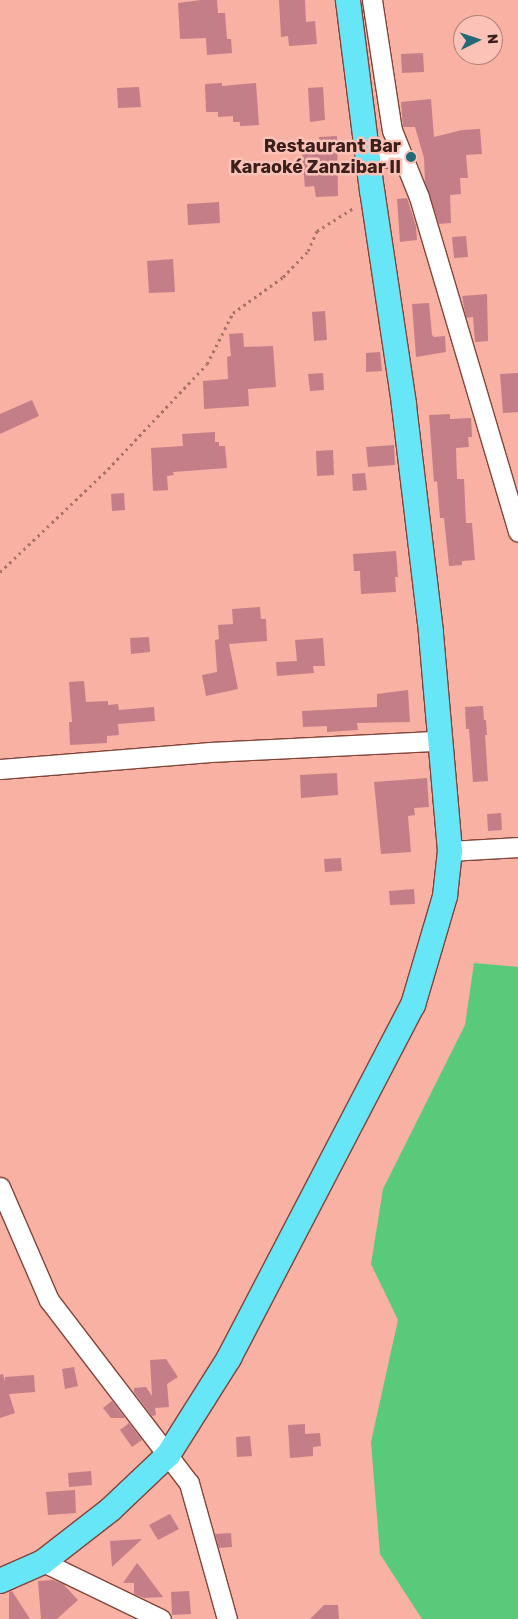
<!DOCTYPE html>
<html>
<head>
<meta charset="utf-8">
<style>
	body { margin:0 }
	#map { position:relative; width:518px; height:1619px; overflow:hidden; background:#f9b1a3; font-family:Rubik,sans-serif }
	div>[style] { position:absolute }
	.water>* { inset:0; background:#58ca7a }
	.building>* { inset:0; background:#c47e88 }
	.path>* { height:3px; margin-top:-1.5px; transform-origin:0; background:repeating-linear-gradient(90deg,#a77268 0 2.5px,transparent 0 6.5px) }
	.roads { filter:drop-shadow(1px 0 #82443a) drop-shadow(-1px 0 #82443a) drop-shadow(0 1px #82443a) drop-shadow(0 -1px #82443a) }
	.minor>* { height:19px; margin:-9.5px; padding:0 9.5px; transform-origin:9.5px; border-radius:9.5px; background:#fff }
	.major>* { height:24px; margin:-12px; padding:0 12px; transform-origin:12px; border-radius:12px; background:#66e6f6 }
	.dots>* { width:14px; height:14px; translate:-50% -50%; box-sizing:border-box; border:2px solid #fdc2b7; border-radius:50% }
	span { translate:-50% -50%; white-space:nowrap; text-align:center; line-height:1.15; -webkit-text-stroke:5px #fdc2b7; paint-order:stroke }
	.poi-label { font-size:18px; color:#3c201c; font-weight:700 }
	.right { translate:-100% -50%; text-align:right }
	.north { position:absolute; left:453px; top:15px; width:50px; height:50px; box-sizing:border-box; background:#fdc2b7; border:1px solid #b08179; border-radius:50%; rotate:86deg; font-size:14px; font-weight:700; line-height:20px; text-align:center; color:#3c201c }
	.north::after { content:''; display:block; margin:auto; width:18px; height:22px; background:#216a76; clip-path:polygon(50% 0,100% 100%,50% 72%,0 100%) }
</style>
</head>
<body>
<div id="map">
	<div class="water">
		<i style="clip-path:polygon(474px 963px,518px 967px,518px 1619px,422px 1619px,380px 1554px,371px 1442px,398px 1320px,371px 1264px,383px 1189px,465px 1025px)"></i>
	</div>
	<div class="building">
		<i style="clip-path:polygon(201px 0,217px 0,218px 13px,225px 13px,227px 39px,231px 39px,232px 53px,207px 55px,206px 38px,180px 39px,178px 3px)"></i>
		<i style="clip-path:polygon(279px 0,305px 0,306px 22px,315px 21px,317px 44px,289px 46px,288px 36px,281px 37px)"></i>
		<i style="clip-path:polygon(423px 53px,424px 72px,402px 73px,401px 54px)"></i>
		<i style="clip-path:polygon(222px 83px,222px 86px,256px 83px,259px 125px,240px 126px,240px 122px,233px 122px,233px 116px,218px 117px,218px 112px,206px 112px,205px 84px)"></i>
		<i style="clip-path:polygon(139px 87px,141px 107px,118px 108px,117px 88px)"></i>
		<i style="clip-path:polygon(323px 87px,325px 120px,310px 122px,308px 88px)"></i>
		<i style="clip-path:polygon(431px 99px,434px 137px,462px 130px,480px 129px,482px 154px,466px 155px,468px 178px,460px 178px,461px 194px,450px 195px,451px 223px,439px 224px,425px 182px,424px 158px,415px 127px,403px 127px,401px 102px)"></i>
		<i style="clip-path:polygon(337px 136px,338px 196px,316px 197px,314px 186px,305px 187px,302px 154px,321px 154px,319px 137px)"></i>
		<i style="clip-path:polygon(407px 198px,416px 226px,417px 240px,400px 242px,397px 199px)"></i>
		<i style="clip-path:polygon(219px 202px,220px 223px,188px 225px,187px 204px)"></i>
		<i style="clip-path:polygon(466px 236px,468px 257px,454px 258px,452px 237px)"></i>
		<i style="clip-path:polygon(173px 259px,175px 292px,149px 293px,147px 261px)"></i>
		<i style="clip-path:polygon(487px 294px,488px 341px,475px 342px,473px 317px,466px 318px,462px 296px)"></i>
		<i style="clip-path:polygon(429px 303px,432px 335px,434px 337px,445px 336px,446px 352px,416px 357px,412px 304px)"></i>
		<i style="clip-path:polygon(325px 311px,327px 340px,314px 341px,312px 312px)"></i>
		<i style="clip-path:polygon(243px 333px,244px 347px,273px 346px,276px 387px,248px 389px,249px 406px,204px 409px,203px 381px,228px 379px,227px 357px,231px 356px,229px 334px)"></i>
		<i style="clip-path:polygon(380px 352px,382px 371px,366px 372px,366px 353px)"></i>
		<i style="clip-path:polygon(323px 373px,324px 390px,310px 391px,308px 374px)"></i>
		<i style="clip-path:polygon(518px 373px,518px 412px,503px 413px,500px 374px)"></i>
		<i style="clip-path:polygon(32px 400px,39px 416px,0 434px,0 414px)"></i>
		<i style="clip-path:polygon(450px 414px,450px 419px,471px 418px,472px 437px,468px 437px,469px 447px,456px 448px,457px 479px,464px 479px,466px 523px,472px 523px,475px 560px,462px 561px,462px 565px,449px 566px,444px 518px,440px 518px,437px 481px,434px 482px,429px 415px)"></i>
		<i style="clip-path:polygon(215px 432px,215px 442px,219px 442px,219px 446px,225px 446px,227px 468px,173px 472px,174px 475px,167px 476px,168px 490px,153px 491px,151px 448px,183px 446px,182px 434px)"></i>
		<i style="clip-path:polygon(394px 445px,395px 465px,368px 467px,366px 447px)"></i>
		<i style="clip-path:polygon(333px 450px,334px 475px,317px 476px,316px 451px)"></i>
		<i style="clip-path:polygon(365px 473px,367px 490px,353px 491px,352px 474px)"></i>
		<i style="clip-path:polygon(124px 493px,125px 510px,112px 511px,111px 494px)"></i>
		<i style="clip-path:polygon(396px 551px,398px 577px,395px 577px,396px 592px,361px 594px,360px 571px,354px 571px,353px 554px)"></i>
		<i style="clip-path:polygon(260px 607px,261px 619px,266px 619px,267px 641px,229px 644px,238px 689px,206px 696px,202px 675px,217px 672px,215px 640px,219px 639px,218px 625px,233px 624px,232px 609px)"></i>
		<i style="clip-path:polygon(149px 637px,150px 652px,131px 654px,130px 638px)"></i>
		<i style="clip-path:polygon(323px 638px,325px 666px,313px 666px,314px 673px,277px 676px,276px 662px,297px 661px,295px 640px)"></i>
		<i style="clip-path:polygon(84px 681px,86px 702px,108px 701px,108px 705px,118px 704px,119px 710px,154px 707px,155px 721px,118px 724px,119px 735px,107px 736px,107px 743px,70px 745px,69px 722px,72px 722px,69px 682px)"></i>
		<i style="clip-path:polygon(408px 690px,410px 722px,357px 723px,358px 730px,327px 732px,327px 726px,303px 727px,302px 711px,377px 707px,377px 694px)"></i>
		<i style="clip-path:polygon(483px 706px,484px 720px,486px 720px,487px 735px,485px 735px,488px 781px,473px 782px,469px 729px,466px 729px,465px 707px)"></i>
		<i style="clip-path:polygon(337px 773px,338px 795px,301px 798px,300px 775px)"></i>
		<i style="clip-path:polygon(427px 778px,429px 807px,414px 808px,415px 815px,408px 816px,411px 852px,381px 854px,374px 782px)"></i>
		<i style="clip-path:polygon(501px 813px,502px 830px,488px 831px,487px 814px)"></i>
		<i style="clip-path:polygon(341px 858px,342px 871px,325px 872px,324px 859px)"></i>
		<i style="clip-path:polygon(414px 889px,415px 904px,390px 905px,389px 891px)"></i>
		<i style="clip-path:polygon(166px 1359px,178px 1377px,167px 1384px,169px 1407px,155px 1408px,156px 1415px,152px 1416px,134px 1392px,134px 1388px,146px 1387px,152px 1396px,150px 1360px)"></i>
		<i style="clip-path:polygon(74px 1367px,78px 1386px,65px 1389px,62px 1369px)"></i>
		<i style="clip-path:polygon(3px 1374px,5px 1382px,5px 1377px,34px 1375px,35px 1392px,9px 1394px,15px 1413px,0 1418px,0 1375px)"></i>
		<i style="clip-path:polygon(112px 1401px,125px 1418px,111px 1418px,103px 1408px)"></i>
		<i style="clip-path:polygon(129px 1423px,142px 1440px,132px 1447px,120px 1430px)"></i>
		<i style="clip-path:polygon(305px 1424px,305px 1434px,320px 1433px,321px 1446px,313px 1447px,313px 1456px,290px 1458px,288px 1425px)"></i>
		<i style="clip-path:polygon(250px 1436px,252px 1456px,237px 1457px,236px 1437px)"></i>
		<i style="clip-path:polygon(91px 1471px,92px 1485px,69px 1487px,68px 1473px)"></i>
		<i style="clip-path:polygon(75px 1490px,76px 1513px,48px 1515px,46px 1492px)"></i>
		<i style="clip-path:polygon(170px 1514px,179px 1529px,158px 1540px,149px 1525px)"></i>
		<i style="clip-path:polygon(231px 1533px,232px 1547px,219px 1548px,215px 1534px)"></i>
		<i style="clip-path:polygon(142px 1539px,112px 1567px,110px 1541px)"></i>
		<i style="clip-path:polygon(137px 1563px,142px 1569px,163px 1597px,144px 1598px,134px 1594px,134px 1583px,123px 1583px)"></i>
		<i style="clip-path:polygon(53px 1580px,63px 1584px,78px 1600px,57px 1619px,41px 1619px,38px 1581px)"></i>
		<i style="clip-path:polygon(12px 1591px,30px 1619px,9px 1619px,9px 1592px)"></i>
		<i style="clip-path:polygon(189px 1591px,191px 1614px,172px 1615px,171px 1592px)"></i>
		<i style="clip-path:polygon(324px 1605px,338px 1605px,339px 1619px,310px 1619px)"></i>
	</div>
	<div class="path">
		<i style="left:0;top:572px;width:149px;rotate:-43.6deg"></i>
		<i style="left:108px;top:469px;width:144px;rotate:-46.7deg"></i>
		<i style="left:207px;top:364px;width:57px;rotate:-63deg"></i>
		<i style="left:233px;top:313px;width:62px;rotate:-35.8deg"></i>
		<i style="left:283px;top:277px;width:36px;rotate:-46deg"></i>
		<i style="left:308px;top:251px;width:22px;rotate:-66deg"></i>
		<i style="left:317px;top:231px;width:45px;rotate:-32.3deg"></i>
	</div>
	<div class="roads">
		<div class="minor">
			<i style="left:372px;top:0;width:132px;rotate:81.3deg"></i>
			<i style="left:392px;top:130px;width:72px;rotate:68.1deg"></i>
			<i style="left:419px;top:197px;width:349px;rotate:73.5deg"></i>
			<i style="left:368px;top:158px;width:35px;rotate:-2deg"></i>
			<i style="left:0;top:769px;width:211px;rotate:-4.6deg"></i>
			<i style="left:210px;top:752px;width:229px;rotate:-2.8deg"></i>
			<i style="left:450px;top:851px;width:68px;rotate:-3.4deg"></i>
			<i style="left:0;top:1187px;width:123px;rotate:66.6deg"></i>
			<i style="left:49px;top:1300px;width:230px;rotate:52.6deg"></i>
			<i style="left:189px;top:1483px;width:141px;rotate:74.4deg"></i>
			<i style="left:43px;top:1562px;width:131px;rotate:25.8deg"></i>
		</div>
		<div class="major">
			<i style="left:0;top:1581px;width:47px;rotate:-23.8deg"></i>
			<i style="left:43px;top:1562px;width:86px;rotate:-37.9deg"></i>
			<i style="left:111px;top:1509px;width:79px;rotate:-43.5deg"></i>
			<i style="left:168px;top:1455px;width:115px;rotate:-57.8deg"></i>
			<i style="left:229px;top:1358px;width:398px;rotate:-62.5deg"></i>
			<i style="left:413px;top:1005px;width:114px;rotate:-73.6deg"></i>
			<i style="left:445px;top:896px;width:45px;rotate:-83.7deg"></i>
			<i style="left:450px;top:851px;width:220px;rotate:-95deg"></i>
			<i style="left:431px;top:632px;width:230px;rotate:-96.8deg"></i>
			<i style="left:404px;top:404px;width:215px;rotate:-98.5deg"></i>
			<i style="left:372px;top:191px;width:193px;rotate:-97.2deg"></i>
		</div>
	</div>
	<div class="dots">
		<i style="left:411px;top:157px;background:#216a76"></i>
	</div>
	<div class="poi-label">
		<span class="right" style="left:401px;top:157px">Restaurant Bar<br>Karaoké Zanzibar II</span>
	</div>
	<div class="north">N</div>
</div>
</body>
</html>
